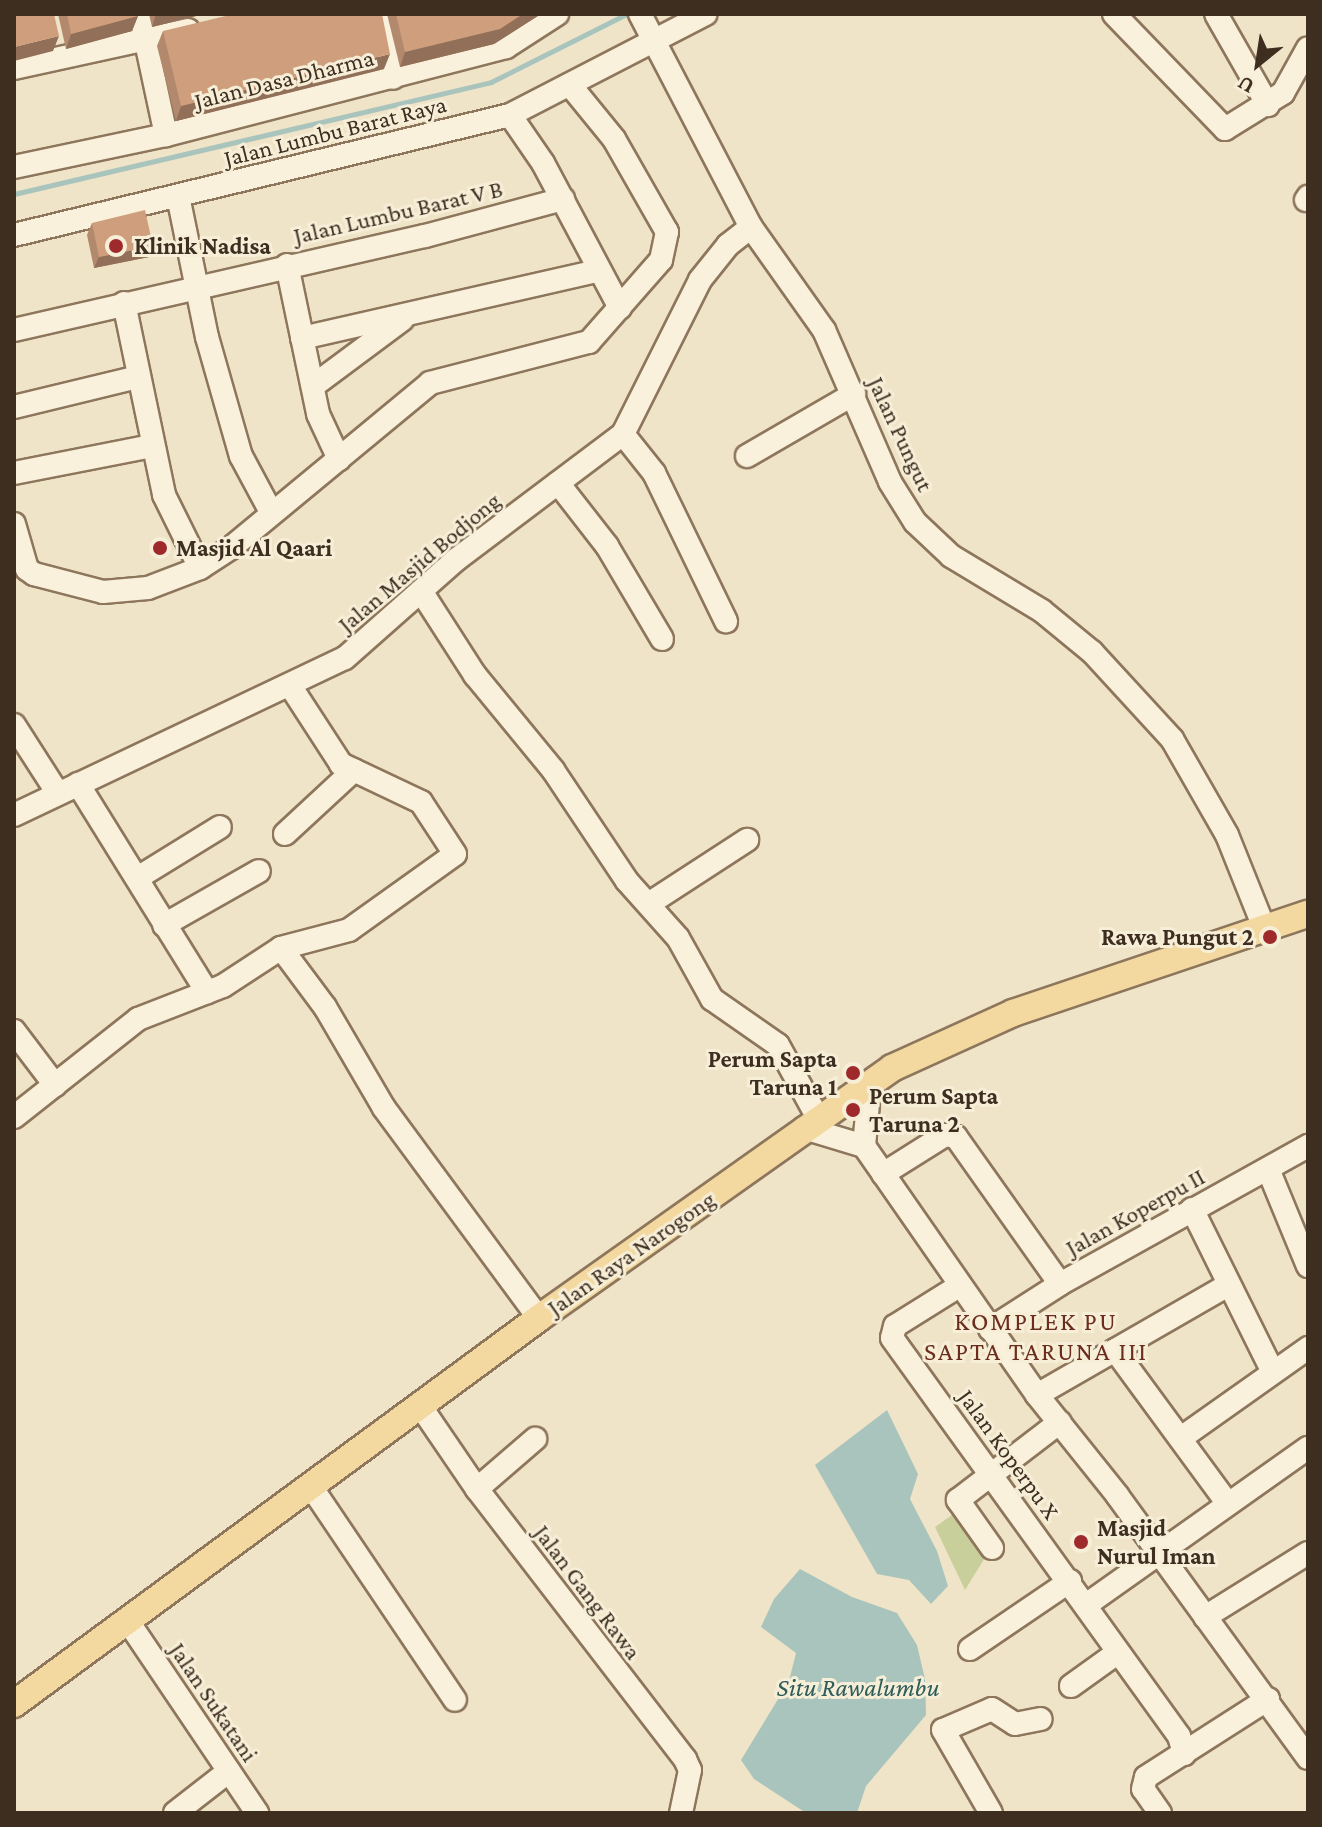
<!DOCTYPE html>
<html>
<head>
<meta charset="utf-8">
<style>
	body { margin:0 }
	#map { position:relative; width:1322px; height:1827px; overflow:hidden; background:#f0e4c8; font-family:"Crimson Pro",serif }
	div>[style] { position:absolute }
	.green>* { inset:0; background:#c9cf9b }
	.water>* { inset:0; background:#a9c4bc }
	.stream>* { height:5px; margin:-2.5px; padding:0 2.5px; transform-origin:2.5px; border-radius:2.5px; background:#a9c4bc }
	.roads { filter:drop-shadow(2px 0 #8d765c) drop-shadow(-2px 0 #8d765c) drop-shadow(0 2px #8d765c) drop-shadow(0 -2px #8d765c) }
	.minor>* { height:22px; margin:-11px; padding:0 11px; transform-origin:11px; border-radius:11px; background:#faf1dc }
	.major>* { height:26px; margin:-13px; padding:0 13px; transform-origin:13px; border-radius:13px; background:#f3d9a0 }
	.wall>* { inset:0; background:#b2896c }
	.shaded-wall>* { inset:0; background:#916f58 }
	.building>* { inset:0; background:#cf9f7d }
	.dots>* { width:22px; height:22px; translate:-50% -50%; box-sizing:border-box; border:4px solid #f7eed8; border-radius:50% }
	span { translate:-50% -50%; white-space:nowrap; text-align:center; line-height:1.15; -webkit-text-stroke:6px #f7eed8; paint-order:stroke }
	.street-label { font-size:24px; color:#3d2e20 }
	.poi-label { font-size:24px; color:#3d2e20; font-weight:700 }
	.left { translate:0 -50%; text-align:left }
	.right { translate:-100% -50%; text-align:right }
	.neighbourhood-label { font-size:26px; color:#6b2e1e; letter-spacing:2px }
	.water-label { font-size:26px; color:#2f5d5a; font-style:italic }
	.frame { position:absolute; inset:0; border:16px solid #3d2e20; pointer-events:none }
	.north { position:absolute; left:1218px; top:24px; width:80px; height:80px; -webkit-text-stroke:6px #f7eed8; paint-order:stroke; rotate:210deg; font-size:22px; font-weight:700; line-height:32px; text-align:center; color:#3d2e20 }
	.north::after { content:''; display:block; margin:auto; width:28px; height:36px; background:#3d2e20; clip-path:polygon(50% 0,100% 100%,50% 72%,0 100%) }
</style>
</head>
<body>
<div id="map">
	<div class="green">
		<i style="clip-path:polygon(952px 1515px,986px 1556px,965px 1590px,935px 1527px)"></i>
	</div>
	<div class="water">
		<i style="clip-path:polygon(887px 1410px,918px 1474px,910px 1499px,937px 1551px,948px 1586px,931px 1604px,909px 1580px,877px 1574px,815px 1465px)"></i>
		<i style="clip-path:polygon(800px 1569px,852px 1597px,897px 1613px,917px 1645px,925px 1679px,926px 1715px,866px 1786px,857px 1813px,806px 1813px,754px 1779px,741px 1760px,789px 1681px,796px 1653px,761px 1627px,774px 1599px)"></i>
	</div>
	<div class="stream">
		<i style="left:14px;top:194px;width:490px;rotate:-13.2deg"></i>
		<i style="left:491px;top:82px;width:151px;rotate:-26.7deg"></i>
	</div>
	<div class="roads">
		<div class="minor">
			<i style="left:140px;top:14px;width:124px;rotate:77.9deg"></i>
			<i style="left:380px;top:14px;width:65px;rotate:78.5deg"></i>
			<i style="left:640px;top:14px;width:240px;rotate:62.5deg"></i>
			<i style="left:751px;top:227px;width:126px;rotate:54.7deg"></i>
			<i style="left:824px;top:330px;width:166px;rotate:66.5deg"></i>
			<i style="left:890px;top:482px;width:47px;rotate:58deg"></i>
			<i style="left:915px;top:522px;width:50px;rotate:43.4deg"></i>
			<i style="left:951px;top:556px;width:106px;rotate:31.1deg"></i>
			<i style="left:1042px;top:611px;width:65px;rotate:39.4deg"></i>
			<i style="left:1092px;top:652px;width:118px;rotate:47.4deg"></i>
			<i style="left:1172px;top:739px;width:111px;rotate:60.2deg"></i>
			<i style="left:1227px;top:835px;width:102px;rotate:68.2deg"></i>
			<i style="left:1114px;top:14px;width:160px;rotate:46deg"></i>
			<i style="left:1225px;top:129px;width:68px;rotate:-31.8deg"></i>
			<i style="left:1283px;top:93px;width:51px;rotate:-60.9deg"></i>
			<i style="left:1216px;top:14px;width:105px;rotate:60.3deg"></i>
			<i style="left:14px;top:68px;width:178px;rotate:-12.3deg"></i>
			<i style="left:510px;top:115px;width:58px;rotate:55.5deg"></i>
			<i style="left:543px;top:163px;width:164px;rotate:62deg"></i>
			<i style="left:14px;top:167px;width:155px;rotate:-11.9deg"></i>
			<i style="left:166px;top:135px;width:351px;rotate:-14.5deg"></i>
			<i style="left:506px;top:47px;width:61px;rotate:-32.9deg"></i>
			<i style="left:178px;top:196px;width:144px;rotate:78.4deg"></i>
			<i style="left:207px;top:337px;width:124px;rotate:74.1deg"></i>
			<i style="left:241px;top:456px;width:61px;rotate:61.8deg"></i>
			<i style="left:1306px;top:200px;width:4px;rotate:-56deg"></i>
			<i style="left:14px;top:235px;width:510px;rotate:-13.6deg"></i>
			<i style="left:510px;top:115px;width:220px;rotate:-27.3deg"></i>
			<i style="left:287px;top:265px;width:152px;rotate:78.2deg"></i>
			<i style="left:318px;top:414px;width:50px;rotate:65deg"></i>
			<i style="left:124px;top:303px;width:196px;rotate:78.2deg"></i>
			<i style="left:164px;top:495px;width:81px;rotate:63.7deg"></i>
			<i style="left:14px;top:330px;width:422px;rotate:-12.9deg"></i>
			<i style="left:425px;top:236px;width:143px;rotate:-15deg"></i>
			<i style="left:302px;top:338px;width:303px;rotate:-12.8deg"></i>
			<i style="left:313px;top:386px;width:111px;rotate:-36.6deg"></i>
			<i style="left:14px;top:407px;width:128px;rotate:-13.6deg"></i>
			<i style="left:623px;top:434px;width:50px;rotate:51.5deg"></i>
			<i style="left:654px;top:473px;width:165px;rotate:64.1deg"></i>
			<i style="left:747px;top:456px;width:124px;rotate:-30.1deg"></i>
			<i style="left:14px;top:473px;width:141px;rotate:-11.1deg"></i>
			<i style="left:558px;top:483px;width:80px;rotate:52.1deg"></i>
			<i style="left:607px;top:546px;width:108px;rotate:59.4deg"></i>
			<i style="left:14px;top:524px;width:47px;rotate:73.9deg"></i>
			<i style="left:27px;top:569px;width:9px;rotate:36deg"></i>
			<i style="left:34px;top:574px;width:71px;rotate:14.6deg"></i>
			<i style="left:103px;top:592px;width:45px;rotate:-5.1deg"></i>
			<i style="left:148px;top:588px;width:56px;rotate:-21deg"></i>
			<i style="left:200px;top:568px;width:38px;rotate:-33deg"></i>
			<i style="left:232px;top:547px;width:257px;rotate:-39.6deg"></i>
			<i style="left:430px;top:383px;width:164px;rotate:-14.5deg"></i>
			<i style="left:589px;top:342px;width:109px;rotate:-48.7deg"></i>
			<i style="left:661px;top:260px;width:29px;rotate:-78deg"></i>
			<i style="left:667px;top:232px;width:107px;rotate:-119.7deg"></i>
			<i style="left:614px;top:139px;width:70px;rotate:-129.2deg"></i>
			<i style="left:421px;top:591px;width:100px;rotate:57.3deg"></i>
			<i style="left:475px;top:675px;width:123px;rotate:50.6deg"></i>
			<i style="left:553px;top:770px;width:133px;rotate:56.3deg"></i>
			<i style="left:627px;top:881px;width:76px;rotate:48.2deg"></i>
			<i style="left:678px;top:938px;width:70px;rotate:60.9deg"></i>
			<i style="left:712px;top:999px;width:80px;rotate:34.9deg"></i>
			<i style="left:778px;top:1045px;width:83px;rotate:61.3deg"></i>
			<i style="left:14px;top:725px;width:80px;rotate:57.3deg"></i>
			<i style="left:78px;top:784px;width:245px;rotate:58.2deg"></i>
			<i style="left:14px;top:815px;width:366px;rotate:-25.4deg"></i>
			<i style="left:345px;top:658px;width:149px;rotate:-41.5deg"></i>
			<i style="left:457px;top:559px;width:208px;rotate:-37deg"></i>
			<i style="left:623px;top:434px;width:172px;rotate:-63.4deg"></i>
			<i style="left:700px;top:280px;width:45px;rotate:-51.3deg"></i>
			<i style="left:728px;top:245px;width:29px;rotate:-38deg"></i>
			<i style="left:285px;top:834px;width:94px;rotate:-42.8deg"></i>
			<i style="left:139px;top:877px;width:95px;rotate:-31.7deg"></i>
			<i style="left:650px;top:903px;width:116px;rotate:-33deg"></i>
			<i style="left:164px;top:925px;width:109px;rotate:-29.6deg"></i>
			<i style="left:281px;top:948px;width:74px;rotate:53.3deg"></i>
			<i style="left:325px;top:1007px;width:117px;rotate:59.7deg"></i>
			<i style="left:384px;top:1108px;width:261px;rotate:53.6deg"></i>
			<i style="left:14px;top:1031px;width:68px;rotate:52.8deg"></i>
			<i style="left:14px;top:1117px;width:158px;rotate:-38.3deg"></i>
			<i style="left:138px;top:1019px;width:91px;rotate:-21.2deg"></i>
			<i style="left:223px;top:986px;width:69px;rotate:-33.2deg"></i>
			<i style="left:281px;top:948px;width:70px;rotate:-14.8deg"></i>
			<i style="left:349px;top:930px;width:130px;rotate:-35.6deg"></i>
			<i style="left:455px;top:854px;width:62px;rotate:-123.2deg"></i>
			<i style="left:421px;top:802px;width:89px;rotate:-154.6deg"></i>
			<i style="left:341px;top:764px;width:92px;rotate:-123deg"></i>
			<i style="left:804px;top:1128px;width:63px;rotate:16.7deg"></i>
			<i style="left:864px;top:1146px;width:303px;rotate:55.2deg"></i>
			<i style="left:1037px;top:1395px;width:128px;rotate:51.3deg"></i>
			<i style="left:1117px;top:1495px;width:325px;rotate:54deg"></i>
			<i style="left:864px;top:1146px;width:64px;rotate:-84.6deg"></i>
			<i style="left:1268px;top:1169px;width:105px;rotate:67.6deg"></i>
			<i style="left:883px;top:1174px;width:73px;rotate:-32.2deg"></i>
			<i style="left:945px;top:1135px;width:11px;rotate:10deg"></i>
			<i style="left:956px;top:1137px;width:180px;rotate:54.7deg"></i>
			<i style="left:1192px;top:1209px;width:182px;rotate:63.6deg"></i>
			<i style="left:959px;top:1286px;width:75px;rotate:148deg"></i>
			<i style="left:895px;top:1326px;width:12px;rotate:104deg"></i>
			<i style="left:892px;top:1338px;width:491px;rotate:54.2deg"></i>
			<i style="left:1179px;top:1736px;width:19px;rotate:74deg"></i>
			<i style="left:990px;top:1329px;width:83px;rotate:-32.7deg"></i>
			<i style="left:1060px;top:1284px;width:284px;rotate:-29.1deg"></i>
			<i style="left:1115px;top:1350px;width:191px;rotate:53.7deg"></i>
			<i style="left:1037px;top:1395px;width:220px;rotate:-29.9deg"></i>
			<i style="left:421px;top:1407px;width:99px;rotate:55.7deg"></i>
			<i style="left:477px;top:1489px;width:341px;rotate:52.4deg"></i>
			<i style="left:685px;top:1759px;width:12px;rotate:66deg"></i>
			<i style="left:690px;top:1770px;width:44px;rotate:101.8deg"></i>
			<i style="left:1181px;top:1438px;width:156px;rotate:-35.3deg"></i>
			<i style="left:310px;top:1485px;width:259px;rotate:56deg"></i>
			<i style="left:477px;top:1489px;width:77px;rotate:-40.8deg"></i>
			<i style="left:992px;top:1548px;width:59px;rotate:-125.3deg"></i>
			<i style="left:958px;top:1500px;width:128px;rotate:-37.4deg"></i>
			<i style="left:1086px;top:1605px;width:272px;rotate:-35.3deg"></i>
			<i style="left:1205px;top:1617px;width:121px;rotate:-31.9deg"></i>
			<i style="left:127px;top:1620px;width:233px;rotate:56deg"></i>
			<i style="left:970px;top:1649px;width:121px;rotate:-34.2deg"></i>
			<i style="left:1071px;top:1686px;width:57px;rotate:-35.7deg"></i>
			<i style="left:175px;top:1813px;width:68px;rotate:-37.9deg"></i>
			<i style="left:991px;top:1813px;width:96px;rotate:-120deg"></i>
			<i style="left:943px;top:1730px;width:53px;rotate:-23.2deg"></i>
			<i style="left:992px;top:1709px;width:27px;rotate:33deg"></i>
			<i style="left:1015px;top:1724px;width:26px;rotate:-11deg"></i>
			<i style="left:1160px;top:1813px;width:29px;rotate:-125deg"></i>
			<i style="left:1143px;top:1789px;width:12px;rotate:-76deg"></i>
			<i style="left:1146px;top:1777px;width:145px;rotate:-32.6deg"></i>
		</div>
		<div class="major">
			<i style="left:14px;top:1704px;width:652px;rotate:-36.32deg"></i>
			<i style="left:539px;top:1318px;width:433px;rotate:-35.3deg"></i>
			<i style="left:892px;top:1068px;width:133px;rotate:-24.4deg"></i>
			<i style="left:1013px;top:1013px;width:311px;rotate:-18.6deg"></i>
		</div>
	</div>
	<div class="wall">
		<i style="clip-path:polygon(58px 14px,137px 14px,138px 16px,132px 31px,66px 49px)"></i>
		<i style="clip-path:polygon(149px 14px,204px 14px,152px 27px)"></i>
		<i style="clip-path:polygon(387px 14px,541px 14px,494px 44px,400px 67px)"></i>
		<i style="clip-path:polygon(163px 31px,384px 69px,176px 121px,157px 46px)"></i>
		<i style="clip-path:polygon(92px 223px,153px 246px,149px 257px,94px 268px,87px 235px)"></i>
	</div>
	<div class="shaded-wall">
		<i style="clip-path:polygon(156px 14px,204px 14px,152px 27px)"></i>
		<i style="clip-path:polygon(523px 14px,541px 14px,494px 44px,400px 67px,405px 52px)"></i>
		<i style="clip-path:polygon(138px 16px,132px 31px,66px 49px,71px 34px)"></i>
		<i style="clip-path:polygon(59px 36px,53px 51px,14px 61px,14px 47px)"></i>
		<i style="clip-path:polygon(390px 54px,384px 69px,176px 121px,181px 106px)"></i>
		<i style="clip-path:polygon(153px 246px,149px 257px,94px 268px,99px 257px)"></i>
	</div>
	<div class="building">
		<i style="clip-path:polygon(14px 14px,54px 14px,59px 36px,14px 47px)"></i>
		<i style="clip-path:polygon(67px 14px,137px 14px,138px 16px,71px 34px)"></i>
		<i style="clip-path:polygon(234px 14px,382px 14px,390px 54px,181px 106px,163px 31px)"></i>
		<i style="clip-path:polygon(396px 14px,523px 14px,500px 29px,405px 52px)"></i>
		<i style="clip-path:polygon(145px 210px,153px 246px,99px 257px,92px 223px)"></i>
	</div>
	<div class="dots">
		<i style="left:116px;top:246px;background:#9e2a2b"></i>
		<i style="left:160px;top:548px;background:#9e2a2b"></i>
		<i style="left:1270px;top:937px;background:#9e2a2b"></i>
		<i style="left:853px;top:1073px;background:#9e2a2b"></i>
		<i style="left:853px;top:1110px;background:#9e2a2b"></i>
		<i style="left:1081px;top:1542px;background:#9e2a2b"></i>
	</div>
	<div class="street-label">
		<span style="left:284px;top:79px;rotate:-14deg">Jalan Dasa Dharma</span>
		<span style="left:335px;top:131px;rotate:-14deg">Jalan Lumbu Barat Raya</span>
		<span style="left:398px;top:212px;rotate:-13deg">Jalan Lumbu Barat V B</span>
		<span style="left:901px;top:434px;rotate:65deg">Jalan Pungut</span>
		<span style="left:419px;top:562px;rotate:-40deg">Jalan Masjid Bodjong</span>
		<span style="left:1135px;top:1212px;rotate:-29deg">Jalan Koperpu II</span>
		<span style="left:631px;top:1253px;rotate:-35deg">Jalan Raya Narogong</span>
		<span style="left:1009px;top:1454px;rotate:54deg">Jalan Koperpu X</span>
		<span style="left:588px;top:1592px;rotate:53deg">Jalan Gang Rawa</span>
		<span style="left:214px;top:1702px;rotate:56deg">Jalan Sukatani</span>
	</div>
	<div class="poi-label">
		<span class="left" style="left:134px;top:246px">Klinik Nadisa</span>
		<span class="left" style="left:176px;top:548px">Masjid Al Qaari</span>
		<span class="right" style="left:1254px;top:937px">Rawa Pungut 2</span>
		<span class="right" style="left:837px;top:1073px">Perum Sapta<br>Taruna 1</span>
		<span class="left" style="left:869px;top:1110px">Perum Sapta<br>Taruna 2</span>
		<span class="left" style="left:1097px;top:1542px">Masjid<br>Nurul Iman</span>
	</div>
	<div class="neighbourhood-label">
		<span style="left:1036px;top:1337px">KOMPLEK PU<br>SAPTA TARUNA III</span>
	</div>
	<div class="water-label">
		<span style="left:858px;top:1688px">Situ Rawalumbu</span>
	</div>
	<div class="frame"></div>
	<div class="north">U</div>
</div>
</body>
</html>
